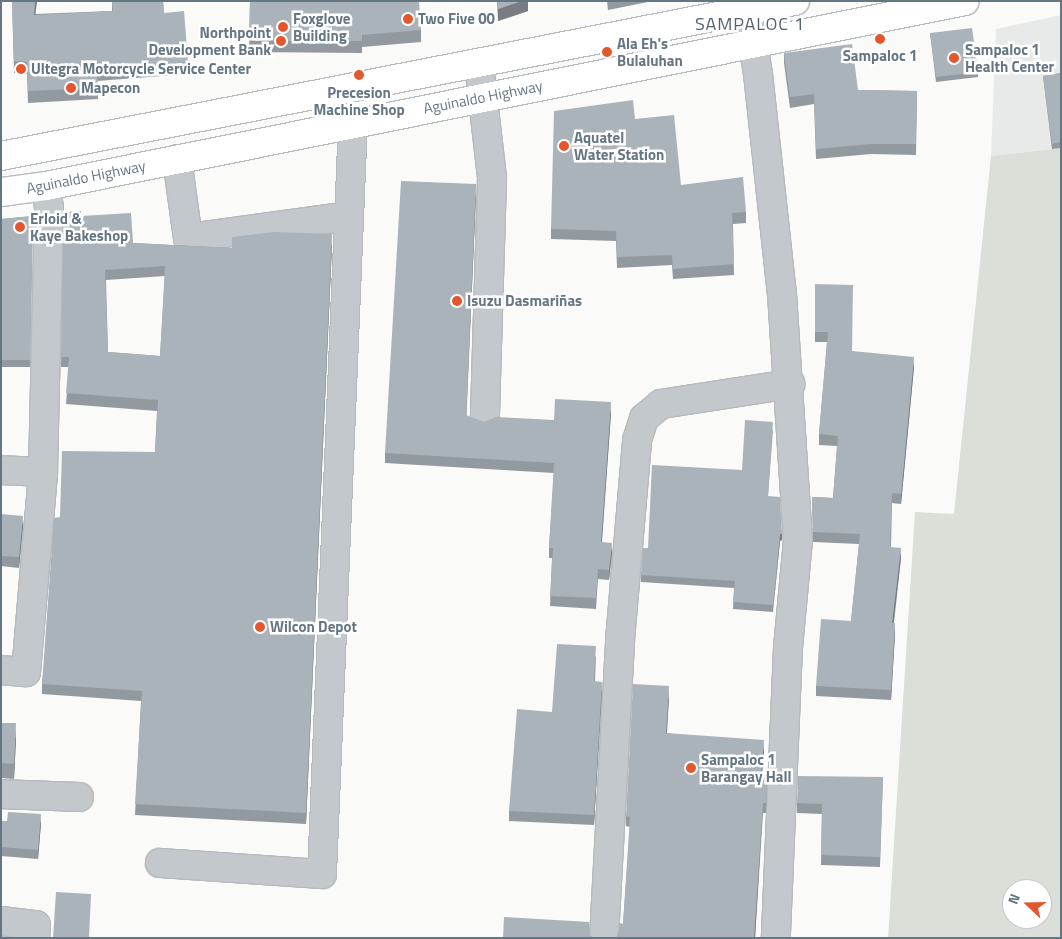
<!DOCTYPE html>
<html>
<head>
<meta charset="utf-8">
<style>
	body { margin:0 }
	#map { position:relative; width:1062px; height:939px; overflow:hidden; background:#fafaf8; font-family:"Titillium Web",sans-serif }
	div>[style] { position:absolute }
	.built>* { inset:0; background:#e8e9e9 }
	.green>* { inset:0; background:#dadfd7 }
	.roads { filter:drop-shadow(1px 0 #b5babe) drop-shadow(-1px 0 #b5babe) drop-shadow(0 1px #b5babe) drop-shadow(0 -1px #b5babe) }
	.minor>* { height:28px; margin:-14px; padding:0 14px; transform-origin:14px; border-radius:14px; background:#c3c8cc }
	.major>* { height:28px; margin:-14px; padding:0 14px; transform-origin:14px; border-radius:14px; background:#fff }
	.wall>* { inset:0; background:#929a9f }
	.shaded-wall>* { inset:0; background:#777d82 }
	.building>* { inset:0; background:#aab3b9 }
	.dots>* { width:14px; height:14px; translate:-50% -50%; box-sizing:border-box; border:2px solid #fff; border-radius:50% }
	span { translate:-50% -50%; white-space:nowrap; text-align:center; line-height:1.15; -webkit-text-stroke:5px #fff; paint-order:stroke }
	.poi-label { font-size:15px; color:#657683; font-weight:700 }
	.left { translate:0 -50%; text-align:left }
	.right { translate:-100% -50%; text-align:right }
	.street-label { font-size:15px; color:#657683 }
	.quarter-label { font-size:18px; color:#57646e; letter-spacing:1px }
	.frame { position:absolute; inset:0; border:2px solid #657683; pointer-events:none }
	.north { position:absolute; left:1002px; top:879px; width:50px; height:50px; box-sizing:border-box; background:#fff; border:1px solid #c1c8cd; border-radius:50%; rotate:291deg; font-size:14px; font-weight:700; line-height:20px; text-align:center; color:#657683 }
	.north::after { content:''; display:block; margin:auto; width:18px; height:22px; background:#e4572e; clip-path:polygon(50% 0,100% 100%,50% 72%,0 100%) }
</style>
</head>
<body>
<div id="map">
	<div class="built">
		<i style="clip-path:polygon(1061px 15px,1061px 148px,991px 156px,996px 29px)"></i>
	</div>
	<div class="green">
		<i style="clip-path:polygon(evenodd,1061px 148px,1061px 938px,888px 938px,915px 512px,954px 514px,991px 156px,1061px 148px,1012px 889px,1042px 889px,1042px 919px,1012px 919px,1012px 889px)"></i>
	</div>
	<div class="roads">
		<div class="minor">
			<i style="left:748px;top:12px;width:63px;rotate:80.8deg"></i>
			<i style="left:758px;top:74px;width:221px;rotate:83.8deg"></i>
			<i style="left:782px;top:294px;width:247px;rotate:86.3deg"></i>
			<i style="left:798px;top:540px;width:107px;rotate:95.3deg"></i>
			<i style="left:788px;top:647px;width:291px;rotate:92.4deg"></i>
			<i style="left:479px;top:65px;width:114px;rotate:83.4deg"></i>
			<i style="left:492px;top:178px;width:239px;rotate:91.7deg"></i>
			<i style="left:177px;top:159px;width:80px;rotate:82.1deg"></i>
			<i style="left:188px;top:238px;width:162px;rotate:-7.8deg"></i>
			<i style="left:1px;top:470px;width:42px;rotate:2.7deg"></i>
			<i style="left:1px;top:670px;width:25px;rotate:5deg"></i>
			<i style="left:26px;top:672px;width:201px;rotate:-85.1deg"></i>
			<i style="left:43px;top:472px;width:264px;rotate:-88.7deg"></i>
			<i style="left:49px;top:208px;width:22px;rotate:-98deg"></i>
			<i style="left:1px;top:794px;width:78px;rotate:2.2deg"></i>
			<i style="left:160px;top:863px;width:162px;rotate:3.9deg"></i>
			<i style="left:322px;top:874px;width:752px;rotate:-87.64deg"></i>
			<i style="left:1px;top:921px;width:35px;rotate:7deg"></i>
			<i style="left:36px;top:925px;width:13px;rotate:94deg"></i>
			<i style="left:604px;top:938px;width:298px;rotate:-86.9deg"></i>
			<i style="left:620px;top:640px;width:201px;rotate:-85.1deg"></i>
			<i style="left:637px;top:440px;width:23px;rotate:-72deg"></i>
			<i style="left:644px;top:418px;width:22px;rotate:-39deg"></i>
			<i style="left:661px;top:404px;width:131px;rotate:-8.8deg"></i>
		</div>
		<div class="major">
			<i style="left:1px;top:156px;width:809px;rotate:-11.05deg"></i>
			<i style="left:1px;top:192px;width:45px;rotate:-7.6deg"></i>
			<i style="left:46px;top:186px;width:937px;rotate:-11.38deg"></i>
		</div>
	</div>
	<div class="wall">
		<i style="clip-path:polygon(12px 1px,37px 1px,35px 14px,112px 11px,112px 1px,163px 1px,164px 13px,188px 62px,188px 74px,97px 81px,98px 99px,28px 103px,27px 74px,14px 73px)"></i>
		<i style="clip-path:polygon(250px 1px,421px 30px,421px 42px,362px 47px,362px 53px,249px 52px)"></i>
		<i style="clip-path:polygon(497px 1px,528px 1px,528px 11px,498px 21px)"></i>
		<i style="clip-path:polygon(607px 1px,653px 1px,608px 10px)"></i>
		<i style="clip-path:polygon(930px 33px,978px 72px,978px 77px,936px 82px)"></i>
		<i style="clip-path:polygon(784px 53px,858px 90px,917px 91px,916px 155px,871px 154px,816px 159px,814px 104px,790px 108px,784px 63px)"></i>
		<i style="clip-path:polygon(1061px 73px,1061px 148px,1052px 149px,1043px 76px)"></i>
		<i style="clip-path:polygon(635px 119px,681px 185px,746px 212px,746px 223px,733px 224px,734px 275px,673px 279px,672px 265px,617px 268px,616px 241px,551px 239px,551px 229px)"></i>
		<i style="clip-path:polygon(476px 195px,466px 416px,484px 422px,554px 420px,611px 413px,602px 542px,612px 553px,609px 580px,598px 579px,596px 609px,550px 606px,552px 558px,549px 558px,549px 548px,554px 473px,385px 463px,385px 453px)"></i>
		<i style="clip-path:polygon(evenodd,64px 212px,81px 216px,133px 243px,232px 248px,332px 245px,306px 824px,135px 815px,141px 701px,42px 694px,42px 684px,60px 517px,155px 452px,157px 411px,66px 404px,69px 367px,61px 367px,64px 212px,165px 276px,160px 356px,108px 352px,106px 280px,165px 276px)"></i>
		<i style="clip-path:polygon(33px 216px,30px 367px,1px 367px,1px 219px)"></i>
		<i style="clip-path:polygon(815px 284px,852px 351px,914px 367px,901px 504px,892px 503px,891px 547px,901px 558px,894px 623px,895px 634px,891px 700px,816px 696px,816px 686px,851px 621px,859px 544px,813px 542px,812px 497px,833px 498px,837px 446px,819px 445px,819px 434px,827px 342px,815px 342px)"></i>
		<i style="clip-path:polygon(773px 429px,768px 496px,782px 540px,780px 541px,773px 612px,733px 609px,734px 588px,641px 582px,641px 575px,648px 548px,742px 470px)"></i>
		<i style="clip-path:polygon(1px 514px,23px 526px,19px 568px,1px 566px)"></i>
		<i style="clip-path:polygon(596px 656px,595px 681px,602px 691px,594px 825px,509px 821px,509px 811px,552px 712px)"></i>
		<i style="clip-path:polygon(669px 697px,667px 733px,764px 750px,762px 775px,767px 785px,766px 813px,763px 813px,755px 938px,615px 938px,617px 937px,623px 924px,630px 827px,626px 826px,626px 816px)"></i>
		<i style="clip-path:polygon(1px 723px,16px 738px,14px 779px,1px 778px)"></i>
		<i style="clip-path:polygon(883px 777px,880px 867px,821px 865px,822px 814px,797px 813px,797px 803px)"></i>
		<i style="clip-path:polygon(1px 821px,41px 823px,38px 859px,1px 856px)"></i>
	</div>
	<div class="shaded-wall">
		<i style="clip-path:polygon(35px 1px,37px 1px,34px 26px,34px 15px)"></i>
		<i style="clip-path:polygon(522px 1px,528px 1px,528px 11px,498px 21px,498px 9px)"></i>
		<i style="clip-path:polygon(476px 184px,476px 195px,466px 426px,466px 415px)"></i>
		<i style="clip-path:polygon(332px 234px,332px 245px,306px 824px,306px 813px)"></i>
		<i style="clip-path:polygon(914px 357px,914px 367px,901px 504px,901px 494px)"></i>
		<i style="clip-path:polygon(611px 402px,611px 413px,601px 552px,601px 542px)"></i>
		<i style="clip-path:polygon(23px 516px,23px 526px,19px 568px,19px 557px)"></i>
		<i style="clip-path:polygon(782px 533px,782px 540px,780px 541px,773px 612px,780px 534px)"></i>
		<i style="clip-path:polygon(612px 543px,612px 553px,609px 580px,609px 570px)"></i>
		<i style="clip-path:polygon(901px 548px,901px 558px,892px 634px,892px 623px)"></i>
		<i style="clip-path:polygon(895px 623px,895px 634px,891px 700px,891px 690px)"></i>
		<i style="clip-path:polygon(602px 682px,602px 691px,594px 825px,594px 815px)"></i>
		<i style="clip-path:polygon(669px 686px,669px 697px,666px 743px,666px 733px)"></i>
		<i style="clip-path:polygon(16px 723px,16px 738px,14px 779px,14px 764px)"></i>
		<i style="clip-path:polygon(764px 740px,764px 750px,761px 785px,761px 775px)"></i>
		<i style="clip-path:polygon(763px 803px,755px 938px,754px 938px)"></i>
		<i style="clip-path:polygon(41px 814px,41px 823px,38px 859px,38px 850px)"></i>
	</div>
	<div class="building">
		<i style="clip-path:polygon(12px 1px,35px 1px,34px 15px,113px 11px,112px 1px,163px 1px,164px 13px,184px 11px,188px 62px,97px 70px,98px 88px,28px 91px,27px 62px,14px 61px)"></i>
		<i style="clip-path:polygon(250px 1px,419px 1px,421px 30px,362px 35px,362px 41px,249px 41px)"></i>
		<i style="clip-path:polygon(498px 1px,522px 1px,498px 9px)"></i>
		<i style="clip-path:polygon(972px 28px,978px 72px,936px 77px,930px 33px)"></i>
		<i style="clip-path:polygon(852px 44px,858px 90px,917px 91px,916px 144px,871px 144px,816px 149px,814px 94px,790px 97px,784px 53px)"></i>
		<i style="clip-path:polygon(1061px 73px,1061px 142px,1052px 144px,1043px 76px)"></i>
		<i style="clip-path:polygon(633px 100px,635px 119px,674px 115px,681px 185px,743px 177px,746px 212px,732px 213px,734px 264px,673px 269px,672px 255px,617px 257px,616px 231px,551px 229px,554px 111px)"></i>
		<i style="clip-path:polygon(401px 181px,476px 184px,466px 415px,484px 422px,496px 417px,554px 420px,555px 399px,611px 402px,601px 542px,612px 543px,609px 570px,598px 569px,596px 598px,550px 596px,553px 548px,549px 548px,554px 463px,385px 453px)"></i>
		<i style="clip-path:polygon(evenodd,81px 211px,81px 216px,131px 213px,133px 243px,232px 248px,232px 237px,274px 232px,332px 234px,306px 813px,135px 804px,142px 691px,42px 684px,54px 518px,60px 517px,62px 451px,155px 452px,158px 400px,66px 393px,69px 357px,61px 357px,64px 212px,81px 211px,165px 266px,160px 356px,108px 352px,105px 270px,165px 266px)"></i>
		<i style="clip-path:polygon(33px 216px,30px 360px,1px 360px,1px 219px)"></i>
		<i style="clip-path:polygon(815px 284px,853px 285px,852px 351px,914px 357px,901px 494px,892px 493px,890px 547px,901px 548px,892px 623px,895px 623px,891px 690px,816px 686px,821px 619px,851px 621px,860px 534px,813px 532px,812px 497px,833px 498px,838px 436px,819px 434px,828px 332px,815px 332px)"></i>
		<i style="clip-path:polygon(745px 420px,773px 422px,768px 496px,780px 497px,782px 533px,780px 534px,773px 605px,733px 602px,735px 581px,641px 575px,643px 548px,648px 548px,652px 465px,742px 470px)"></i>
		<i style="clip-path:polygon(1px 514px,23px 516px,19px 557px,1px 556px)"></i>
		<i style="clip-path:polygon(557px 644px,596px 646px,594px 681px,602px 682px,594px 815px,509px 811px,517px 709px,552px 712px)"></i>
		<i style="clip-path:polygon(633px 684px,669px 686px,666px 733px,764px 740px,761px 775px,767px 775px,766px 803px,763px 803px,754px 938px,615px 938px,617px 937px,620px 923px,623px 924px,630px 817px,626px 816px)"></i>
		<i style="clip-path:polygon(1px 723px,16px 723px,14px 764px,1px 763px)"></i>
		<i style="clip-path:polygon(798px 776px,883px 777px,880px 857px,821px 855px,822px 804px,797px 803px)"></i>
		<i style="clip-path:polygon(8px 812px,41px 814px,38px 850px,1px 847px,1px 821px,7px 821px)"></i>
		<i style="clip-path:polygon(56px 892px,91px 894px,89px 938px,53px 938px)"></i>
		<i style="clip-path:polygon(504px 917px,589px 922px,590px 935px,594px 938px,503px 938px)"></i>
	</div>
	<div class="dots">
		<i style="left:408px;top:19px;background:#e4572e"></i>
		<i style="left:283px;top:27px;background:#e4572e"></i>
		<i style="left:880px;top:39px;background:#e4572e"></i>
		<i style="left:281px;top:41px;background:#e4572e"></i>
		<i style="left:607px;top:52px;background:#e4572e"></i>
		<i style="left:954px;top:58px;background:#e4572e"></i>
		<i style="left:21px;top:69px;background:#e4572e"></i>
		<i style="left:359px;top:75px;background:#e4572e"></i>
		<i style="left:71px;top:88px;background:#e4572e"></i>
		<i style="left:564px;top:146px;background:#e4572e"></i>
		<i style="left:20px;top:227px;background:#e4572e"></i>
		<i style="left:457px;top:301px;background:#e4572e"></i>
		<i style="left:260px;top:627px;background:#e4572e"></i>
		<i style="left:691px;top:768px;background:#e4572e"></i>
	</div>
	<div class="poi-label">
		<span class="left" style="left:293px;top:27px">Foxglove<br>Building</span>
		<span class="left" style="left:418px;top:19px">Two Five 00</span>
		<span class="right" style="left:271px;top:41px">Northpoint<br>Development Bank</span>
		<span class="left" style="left:617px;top:52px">Ala Eh's<br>Bulaluhan</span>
		<span class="left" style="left:965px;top:58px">Sampaloc 1<br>Health Center</span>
		<span style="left:880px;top:56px">Sampaloc 1</span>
		<span class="left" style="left:31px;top:69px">Ultegra Motorcycle Service Center</span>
		<span class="left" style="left:81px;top:88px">Mapecon</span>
		<span style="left:359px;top:101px">Precesion<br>Machine Shop</span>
		<span class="left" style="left:574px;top:146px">Aquatel<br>Water Station</span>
		<span class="left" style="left:30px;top:227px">Erloid &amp;<br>Kaye Bakeshop</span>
		<span class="left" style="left:467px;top:301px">Isuzu Dasmariñas</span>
		<span class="left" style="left:270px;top:627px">Wilcon Depot</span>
		<span class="left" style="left:701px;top:768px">Sampaloc 1<br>Barangay Hall</span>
	</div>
	<div class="street-label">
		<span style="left:483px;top:97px;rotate:-11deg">Aguinaldo Highway</span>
		<span style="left:86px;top:177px;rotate:-11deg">Aguinaldo Highway</span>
	</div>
	<div class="quarter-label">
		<span style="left:750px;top:24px">SAMPALOC 1</span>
	</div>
	<div class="frame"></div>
	<div class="north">N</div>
</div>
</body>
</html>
